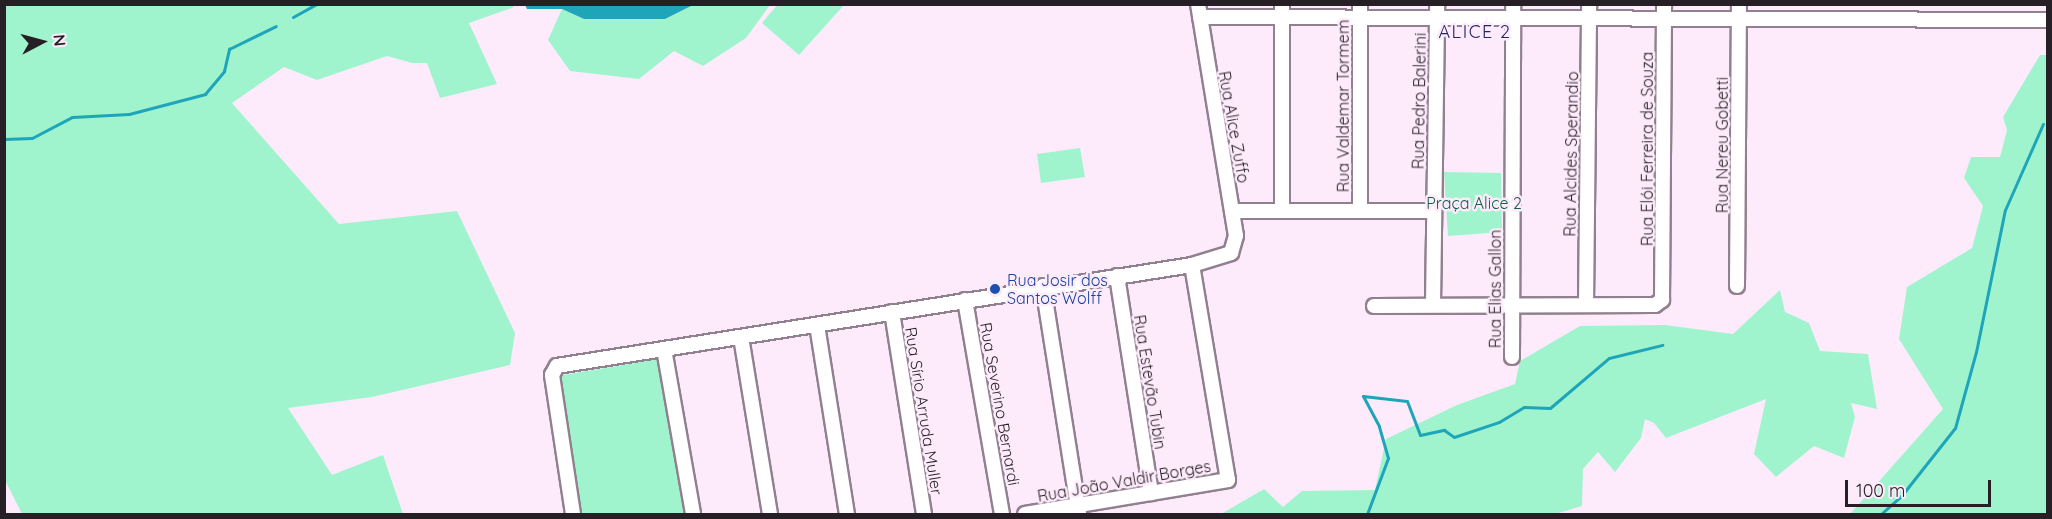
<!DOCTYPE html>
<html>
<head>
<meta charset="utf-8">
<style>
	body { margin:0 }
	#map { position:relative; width:2052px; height:519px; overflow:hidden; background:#fdebfb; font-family:Quicksand,sans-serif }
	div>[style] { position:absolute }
	.green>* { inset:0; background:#a0f4cd }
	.water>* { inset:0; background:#1ea5ba }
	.stream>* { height:3px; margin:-1.5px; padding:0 1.5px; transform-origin:1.5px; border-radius:1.5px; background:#1ea5ba }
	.roads { filter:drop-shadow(2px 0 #91808f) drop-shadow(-2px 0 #91808f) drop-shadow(0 2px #91808f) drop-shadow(0 -2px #91808f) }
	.minor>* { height:14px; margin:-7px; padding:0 7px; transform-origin:7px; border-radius:7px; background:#fff }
	.dots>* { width:16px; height:16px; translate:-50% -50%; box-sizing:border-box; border:3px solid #fdebfb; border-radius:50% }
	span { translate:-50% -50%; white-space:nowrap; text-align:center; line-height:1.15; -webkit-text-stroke:5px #fdebfb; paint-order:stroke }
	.street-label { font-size:16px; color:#261f25 }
	.park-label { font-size:16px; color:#176044 }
	.transit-label { font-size:16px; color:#164399 }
	.left { translate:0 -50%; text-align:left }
	.neighbourhood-label { font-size:18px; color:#212861; letter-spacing:1.5px }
	.frame { position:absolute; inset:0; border:6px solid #261f25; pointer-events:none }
	.north { position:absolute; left:12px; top:12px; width:60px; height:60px; -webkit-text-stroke:4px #fdebfb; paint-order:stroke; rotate:84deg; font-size:16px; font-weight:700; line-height:24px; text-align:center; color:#261f25 }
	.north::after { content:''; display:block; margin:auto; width:21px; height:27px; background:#261f25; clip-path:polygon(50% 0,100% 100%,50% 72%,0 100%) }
	.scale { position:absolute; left:1845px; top:480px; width:146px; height:27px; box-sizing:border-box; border:3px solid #261f25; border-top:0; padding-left:8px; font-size:18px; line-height:21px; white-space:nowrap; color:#261f25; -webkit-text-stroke:4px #fdebfb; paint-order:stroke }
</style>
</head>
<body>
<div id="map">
	<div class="green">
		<i style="clip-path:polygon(778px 4px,844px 4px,844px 5px,799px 55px,762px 23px)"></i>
		<i style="clip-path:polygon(277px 5px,513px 5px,514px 7px,469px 23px,497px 84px,440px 98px,427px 63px,412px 63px,387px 56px,317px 80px,284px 67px,232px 103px,339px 224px,457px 211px,515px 333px,510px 365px,372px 397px,288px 408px,332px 475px,383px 455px,403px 514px,22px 514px,4px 478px,5px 5px)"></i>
		<i style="clip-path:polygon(693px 5px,770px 5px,746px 38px,703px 66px,674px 51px,639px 79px,570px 71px,548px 40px,562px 9px,584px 19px,665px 19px)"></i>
		<i style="clip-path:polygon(2040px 55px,2048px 55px,2047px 514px,1850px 514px,1943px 409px,1899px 339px,1907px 287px,1972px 248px,1983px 206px,1964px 178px,1971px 157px,2000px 157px,2007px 130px,2003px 117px)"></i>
		<i style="clip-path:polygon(1080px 148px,1085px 177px,1041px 183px,1037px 154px)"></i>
		<i style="clip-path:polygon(1444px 172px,1501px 173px,1502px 232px,1448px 236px)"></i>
		<i style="clip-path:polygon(1780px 290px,1785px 312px,1809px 323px,1820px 351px,1868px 354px,1877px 409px,1851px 403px,1855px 417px,1844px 458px,1814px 446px,1776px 477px,1754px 454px,1766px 399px,1666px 438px,1654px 423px,1645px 419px,1641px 438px,1615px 472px,1598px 452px,1583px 469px,1582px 506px,1555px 514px,1221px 514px,1264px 489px,1283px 507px,1302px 491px,1375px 490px,1386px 439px,1457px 405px,1515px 384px,1520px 361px,1580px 326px,1665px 325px,1733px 334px)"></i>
		<i style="clip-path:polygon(659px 359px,686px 514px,579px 514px,557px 376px)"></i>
	</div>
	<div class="water">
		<i style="clip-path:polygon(525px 5px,525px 4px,693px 5px,665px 19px,584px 19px,562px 9px,527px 9px)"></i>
	</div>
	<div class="stream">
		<i style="left:293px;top:17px;width:26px;rotate:-29deg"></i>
		<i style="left:4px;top:139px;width:28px;rotate:-2deg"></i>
		<i style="left:32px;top:138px;width:45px;rotate:-27.7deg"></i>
		<i style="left:72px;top:117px;width:57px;rotate:-3deg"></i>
		<i style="left:129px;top:114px;width:79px;rotate:-14.7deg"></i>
		<i style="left:205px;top:94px;width:30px;rotate:-50deg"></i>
		<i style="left:224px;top:71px;width:23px;rotate:-77deg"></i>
		<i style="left:229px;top:49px;width:52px;rotate:-26.1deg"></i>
		<i style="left:1367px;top:514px;width:60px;rotate:-69.4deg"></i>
		<i style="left:1388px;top:458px;width:33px;rotate:-106deg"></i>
		<i style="left:1379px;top:426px;width:34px;rotate:-118deg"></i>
		<i style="left:1363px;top:396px;width:44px;rotate:6.5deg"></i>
		<i style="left:1407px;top:401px;width:36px;rotate:69deg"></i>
		<i style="left:1420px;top:435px;width:25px;rotate:-12deg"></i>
		<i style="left:1444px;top:430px;width:12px;rotate:35deg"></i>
		<i style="left:1454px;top:437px;width:47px;rotate:-18.4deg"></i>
		<i style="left:1499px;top:422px;width:29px;rotate:-31deg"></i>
		<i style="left:1524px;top:407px;width:26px;rotate:2deg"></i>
		<i style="left:1550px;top:408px;width:77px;rotate:-40.3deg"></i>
		<i style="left:1609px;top:358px;width:55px;rotate:-13.8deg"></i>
		<i style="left:1881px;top:514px;width:28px;rotate:-42deg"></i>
		<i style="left:1902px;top:495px;width:85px;rotate:-51.7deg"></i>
		<i style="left:1955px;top:428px;width:79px;rotate:-74.6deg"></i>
		<i style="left:1976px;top:352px;width:145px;rotate:-78.5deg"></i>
		<i style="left:2005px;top:210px;width:94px;rotate:-66.2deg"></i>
	</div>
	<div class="roads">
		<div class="minor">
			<i style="left:1282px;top:4px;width:205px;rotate:90deg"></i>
			<i style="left:1200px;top:17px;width:848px;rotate:0.2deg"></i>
			<i style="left:1360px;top:208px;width:204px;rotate:-90deg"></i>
			<i style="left:1232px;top:211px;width:202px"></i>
			<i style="left:1117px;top:276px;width:220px;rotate:81.1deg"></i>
			<i style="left:1043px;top:286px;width:231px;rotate:81deg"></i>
			<i style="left:1737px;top:286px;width:282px;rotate:-89.6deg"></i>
			<i style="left:965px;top:300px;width:217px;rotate:80.2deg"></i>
			<i style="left:1586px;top:304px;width:300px;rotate:-89.4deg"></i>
			<i style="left:1433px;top:305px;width:301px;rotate:-89.2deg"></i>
			<i style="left:1374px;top:306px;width:281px;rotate:-0.2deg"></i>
			<i style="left:1655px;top:305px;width:9px;rotate:-36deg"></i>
			<i style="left:1662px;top:300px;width:296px;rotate:-89.6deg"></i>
			<i style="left:892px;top:312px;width:205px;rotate:81deg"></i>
			<i style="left:817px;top:325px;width:191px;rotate:81deg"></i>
			<i style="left:741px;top:337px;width:179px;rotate:80.7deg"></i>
			<i style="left:664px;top:349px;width:168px;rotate:80deg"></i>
			<i style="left:1512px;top:357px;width:353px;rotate:-89.8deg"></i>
			<i style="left:573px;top:514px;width:141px;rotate:-98.6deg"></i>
			<i style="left:552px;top:375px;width:10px;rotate:-61deg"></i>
			<i style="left:557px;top:366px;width:643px;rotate:-9.04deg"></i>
			<i style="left:1192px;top:265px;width:41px;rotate:-17.1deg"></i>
			<i style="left:1231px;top:253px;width:18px;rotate:-74deg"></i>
			<i style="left:1236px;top:236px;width:235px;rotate:-99.3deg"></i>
			<i style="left:1025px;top:514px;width:206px;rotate:-9.5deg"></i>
			<i style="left:1228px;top:480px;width:218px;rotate:-99.5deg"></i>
		</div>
	</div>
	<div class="dots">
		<i style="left:995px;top:289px;background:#1a4fb4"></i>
	</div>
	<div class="street-label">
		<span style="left:1419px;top:101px;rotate:-89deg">Rua Pedro Balerini</span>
		<span style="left:1343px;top:106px;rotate:-90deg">Rua Valdemar Tormem</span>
		<span style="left:1234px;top:127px;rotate:80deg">Rua Alice Zuffo</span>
		<span style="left:1722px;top:145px;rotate:-90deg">Rua Nereu Gobetti</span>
		<span style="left:1647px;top:149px;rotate:-90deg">Rua Elói Ferreira de Souza</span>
		<span style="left:1571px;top:154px;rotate:-89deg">Rua Alcides Sperandio</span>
		<span style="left:1495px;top:289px;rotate:-90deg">Rua Elias Gallon</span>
		<span style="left:1150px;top:382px;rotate:81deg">Rua Estevão Tubin</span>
		<span style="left:1000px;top:404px;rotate:80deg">Rua Severino Bernardi</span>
		<span style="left:924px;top:411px;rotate:81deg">Rua Sírio Arruda Muller</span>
		<span style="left:1124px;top:481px;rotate:-10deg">Rua João Valdir Borges</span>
	</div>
	<div class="park-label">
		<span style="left:1474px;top:203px">Praça Alice 2</span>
	</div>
	<div class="transit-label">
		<span class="left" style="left:1007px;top:289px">Rua Josir dos<br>Santos Wolff</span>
	</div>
	<div class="neighbourhood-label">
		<span style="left:1475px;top:32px">ALICE 2</span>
	</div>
	<div class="frame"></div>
	<div class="north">N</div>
	<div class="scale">100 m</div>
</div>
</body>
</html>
